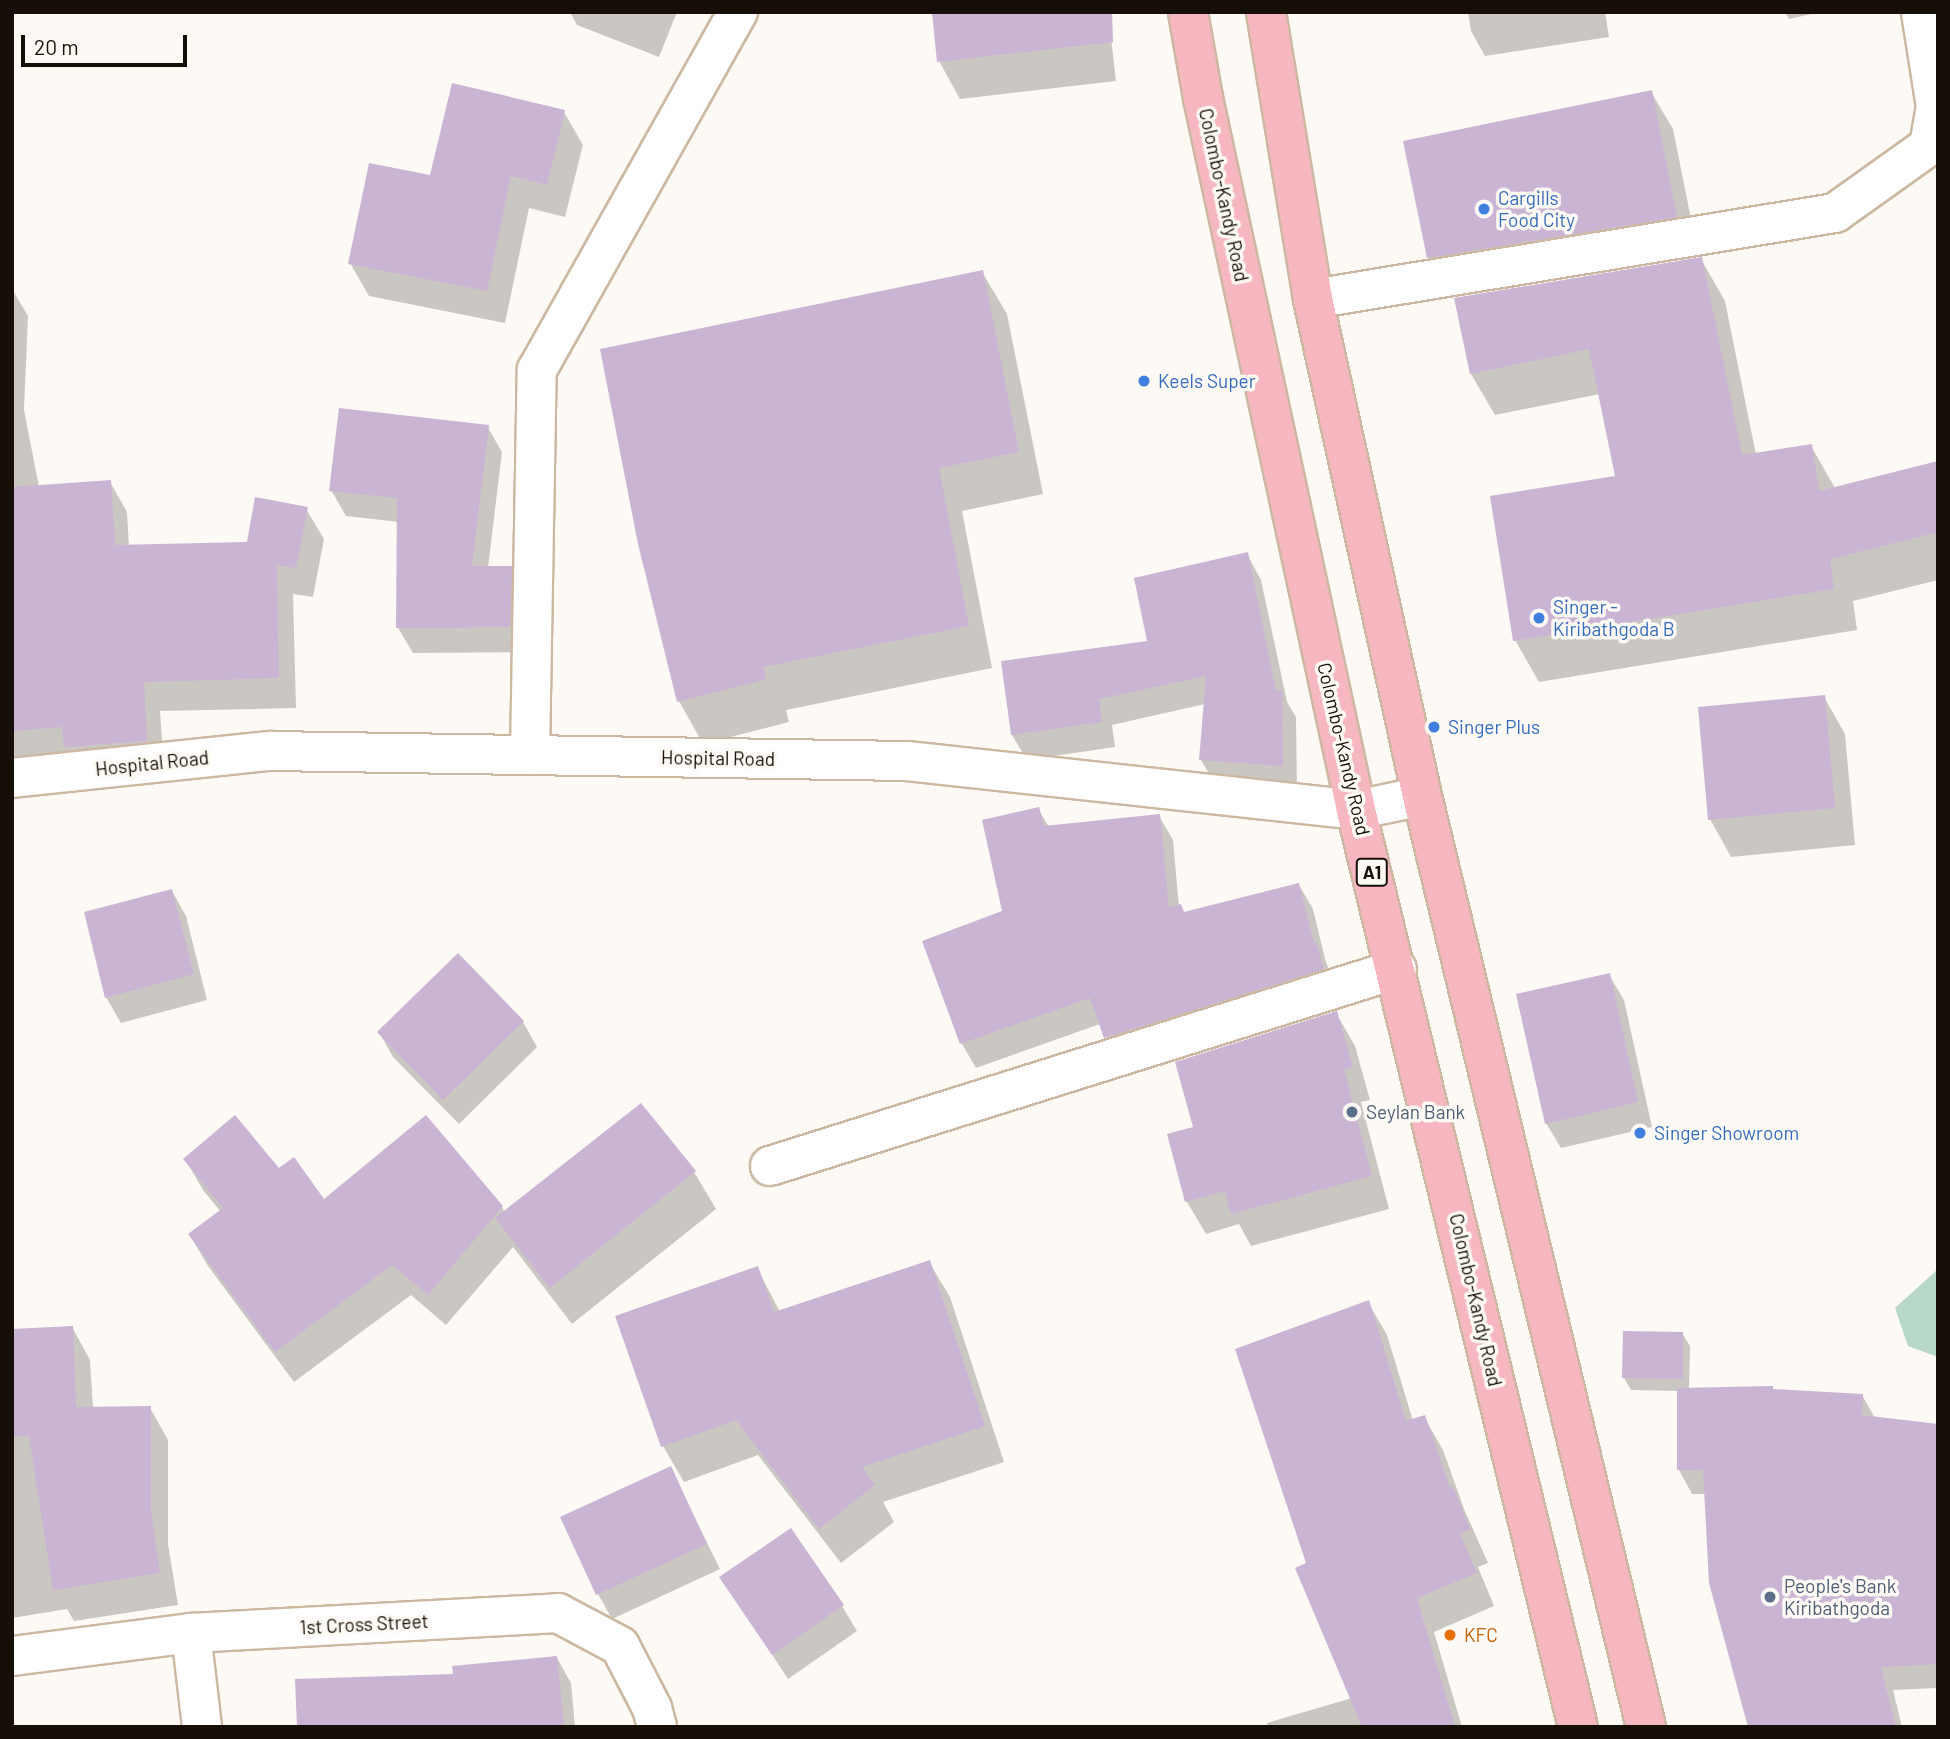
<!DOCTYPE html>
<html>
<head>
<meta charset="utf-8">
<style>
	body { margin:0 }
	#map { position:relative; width:1950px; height:1739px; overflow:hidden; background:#fdf9f4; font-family:Barlow,sans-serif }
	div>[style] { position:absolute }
	.green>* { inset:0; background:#b7d8c8 }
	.shadow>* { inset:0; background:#0003 }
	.building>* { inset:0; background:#c9b4d4 }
	.roads { filter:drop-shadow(2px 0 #ccb8a2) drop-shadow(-2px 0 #ccb8a2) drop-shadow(0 2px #ccb8a2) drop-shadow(0 -2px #ccb8a2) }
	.minor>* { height:38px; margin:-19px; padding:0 19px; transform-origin:19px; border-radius:19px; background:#fff }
	.highway>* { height:38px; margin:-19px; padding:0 19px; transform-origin:19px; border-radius:19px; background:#f7b7c0 }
	.dots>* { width:19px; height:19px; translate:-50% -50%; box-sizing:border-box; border:4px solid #fdf9f4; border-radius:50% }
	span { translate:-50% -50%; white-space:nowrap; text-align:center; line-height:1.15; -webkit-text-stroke:7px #fdf9f4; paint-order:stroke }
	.shield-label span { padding:2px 5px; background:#fdf9f4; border:2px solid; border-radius:5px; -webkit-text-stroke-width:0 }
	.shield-label { font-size:18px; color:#160f07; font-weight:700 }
	.street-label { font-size:19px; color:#160f07 }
	.shop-label { font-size:19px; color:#366cbe }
	.left { translate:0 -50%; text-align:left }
	.service-label { font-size:19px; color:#4e5e75 }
	.food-label { font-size:19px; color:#c56008 }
	.frame { position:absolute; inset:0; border:14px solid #160f07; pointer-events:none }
	.scale { position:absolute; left:21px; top:35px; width:166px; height:32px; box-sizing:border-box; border:4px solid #160f07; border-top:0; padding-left:9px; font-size:21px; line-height:24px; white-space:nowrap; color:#160f07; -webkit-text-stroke:5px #fdf9f4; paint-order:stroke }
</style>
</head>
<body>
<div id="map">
	<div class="green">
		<i style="clip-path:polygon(1938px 1269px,1938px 1357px,1908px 1346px,1895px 1308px)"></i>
	</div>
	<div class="shadow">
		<i style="clip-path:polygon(570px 12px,677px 12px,659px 57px,577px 25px)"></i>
		<i style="clip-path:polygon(1108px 12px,1116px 81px,960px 99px,939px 61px)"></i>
		<i style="clip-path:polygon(1468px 12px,1605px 12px,1609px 37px,1485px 56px,1471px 31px)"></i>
		<i style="clip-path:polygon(1785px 12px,1821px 12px,1789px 19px)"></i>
		<i style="clip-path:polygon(1651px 92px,1673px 129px,1698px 254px,1450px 295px,1429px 257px)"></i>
		<i style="clip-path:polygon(564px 112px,583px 145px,565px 217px,529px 208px,505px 323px,369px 296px,350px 263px)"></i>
		<i style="clip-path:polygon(1701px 259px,1725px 301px,1756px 455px,1811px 446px,1835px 488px,1938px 463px,1938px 580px,1853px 601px,1857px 630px,1539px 682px,1515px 640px,1618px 477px,1600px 394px,1495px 415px,1471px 374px)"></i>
		<i style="clip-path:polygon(982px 272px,1007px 314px,1043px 494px,962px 511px,992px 668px,786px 710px,789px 722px,703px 744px,679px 701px)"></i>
		<i style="clip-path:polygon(12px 289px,28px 316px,24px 410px,39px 487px,110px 482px,127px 512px,129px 547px,248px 544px,306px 509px,324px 539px,313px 597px,293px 594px,296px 708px,160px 711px,164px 770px,12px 762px)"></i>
		<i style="clip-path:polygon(487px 426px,502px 452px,488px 568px,511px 568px,525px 593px,524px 652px,413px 653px,398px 628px,399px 522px,346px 516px,331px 490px)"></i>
		<i style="clip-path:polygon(1247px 554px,1261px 580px,1287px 702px,1296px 717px,1297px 791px,1216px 785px,1201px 760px,1205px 704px,1112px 725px,1115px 747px,1027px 760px,1012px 735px,1003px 663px,1149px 643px)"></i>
		<i style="clip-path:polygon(1824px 697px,1845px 734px,1855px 845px,1731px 857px,1710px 819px)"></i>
		<i style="clip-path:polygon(1038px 809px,1049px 827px,1159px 816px,1173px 840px,1179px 907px,1185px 914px,1299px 885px,1313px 909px,1325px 959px,1337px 993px,1119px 1062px,1100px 1024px,976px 1068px,962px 1044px,924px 942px,1004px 912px)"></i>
		<i style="clip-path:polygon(172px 891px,186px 916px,207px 1000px,121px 1023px,106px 997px)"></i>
		<i style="clip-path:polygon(1609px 975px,1624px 1000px,1652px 1127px,1561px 1148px,1546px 1123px)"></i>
		<i style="clip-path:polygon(1336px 1013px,1355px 1046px,1370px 1100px,1361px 1102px,1389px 1209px,1251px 1246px,1239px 1224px,1206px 1234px,1187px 1202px,1169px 1135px,1195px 1128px)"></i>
		<i style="clip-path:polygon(523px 1022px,537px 1047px,459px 1124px,393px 1057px,379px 1032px)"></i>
		<i style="clip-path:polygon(185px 1159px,279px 1170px,324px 1201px,502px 1207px,505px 1213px,694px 1172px,716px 1209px,572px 1324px,513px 1247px,446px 1325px,411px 1295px,294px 1382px,208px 1266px,190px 1235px,221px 1212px,203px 1190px)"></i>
		<i style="clip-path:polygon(929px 1262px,950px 1297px,1004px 1462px,883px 1502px,894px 1522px,841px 1563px,758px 1455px,684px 1482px,663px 1446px,617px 1317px,757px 1268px,780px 1312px)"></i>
		<i style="clip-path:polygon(1368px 1302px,1387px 1335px,1413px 1421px,1424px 1417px,1443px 1450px,1464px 1509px,1488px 1563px,1478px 1567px,1494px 1606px,1434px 1632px,1462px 1727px,1268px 1727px,1267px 1723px,1352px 1698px,1308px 1564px)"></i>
		<i style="clip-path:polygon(72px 1327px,90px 1360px,93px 1408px,150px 1408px,168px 1440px,168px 1544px,178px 1605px,74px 1621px,67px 1609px,12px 1618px,12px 1331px)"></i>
		<i style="clip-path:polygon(1682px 1333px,1690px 1346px,1689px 1389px,1772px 1387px,1774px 1391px,1862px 1395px,1875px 1418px,1938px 1426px,1938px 1688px,1893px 1690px,1902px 1727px,1750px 1727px,1706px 1494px,1692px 1494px,1679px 1470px,1679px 1391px,1631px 1390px,1624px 1378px)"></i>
		<i style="clip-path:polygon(670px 1468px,720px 1569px,612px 1619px,598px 1594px)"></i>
		<i style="clip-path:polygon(722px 1578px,842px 1606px,857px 1631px,788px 1679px)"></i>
		<i style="clip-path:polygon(557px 1658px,571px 1683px,575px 1727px,299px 1727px,454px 1675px)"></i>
	</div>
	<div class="building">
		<i style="clip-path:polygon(932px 12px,1112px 12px,1113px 42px,937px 62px)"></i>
		<i style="clip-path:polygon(452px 83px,565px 110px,547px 185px,511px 176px,487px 291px,348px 264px,369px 163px,430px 175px)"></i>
		<i style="clip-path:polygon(1652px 90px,1677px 217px,1427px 258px,1403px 141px)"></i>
		<i style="clip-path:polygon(1702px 257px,1742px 455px,1812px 444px,1819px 491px,1938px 461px,1938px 532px,1830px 559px,1834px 589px,1513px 641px,1490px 496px,1615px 476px,1589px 349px,1470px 374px,1454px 298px)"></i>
		<i style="clip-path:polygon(983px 270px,1019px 452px,939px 468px,969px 626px,763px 667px,766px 679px,677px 702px,638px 544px,600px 349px)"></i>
		<i style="clip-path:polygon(339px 408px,489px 425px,472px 566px,512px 566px,510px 627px,396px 628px,397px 498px,329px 491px)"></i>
		<i style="clip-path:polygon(111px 480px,115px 545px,247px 542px,255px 497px,308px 507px,296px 568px,277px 565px,279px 678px,144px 682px,147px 741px,64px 747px,62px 727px,12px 731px,12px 487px)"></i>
		<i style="clip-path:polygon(1248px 552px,1276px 691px,1282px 690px,1283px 766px,1199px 760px,1206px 676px,1099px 699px,1102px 722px,1011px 735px,1001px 661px,1147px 641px,1134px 578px)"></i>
		<i style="clip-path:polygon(1825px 695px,1835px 808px,1708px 820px,1698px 707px)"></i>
		<i style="clip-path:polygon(1039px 807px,1044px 826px,1160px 814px,1169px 908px,1181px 904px,1184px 912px,1299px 883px,1314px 943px,1316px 942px,1324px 969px,1104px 1038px,1090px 998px,960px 1044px,922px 941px,1002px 911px,982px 820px)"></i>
		<i style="clip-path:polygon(172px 889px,194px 974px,105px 998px,84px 912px)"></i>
		<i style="clip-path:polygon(458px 953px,524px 1021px,443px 1100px,377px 1032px)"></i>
		<i style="clip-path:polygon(1610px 973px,1638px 1102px,1545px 1124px,1516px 994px)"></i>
		<i style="clip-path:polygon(1337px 1011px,1353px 1067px,1344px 1070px,1372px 1176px,1231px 1214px,1225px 1191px,1185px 1202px,1167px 1134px,1193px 1127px,1175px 1062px)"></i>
		<i style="clip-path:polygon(641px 1103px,696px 1171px,550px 1288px,495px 1218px)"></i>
		<i style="clip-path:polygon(235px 1115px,279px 1168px,294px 1157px,324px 1199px,426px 1115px,503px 1206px,428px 1295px,392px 1265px,275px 1352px,188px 1234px,223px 1208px,183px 1159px)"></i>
		<i style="clip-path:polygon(930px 1260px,985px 1426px,862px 1467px,875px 1485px,819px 1529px,736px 1420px,661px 1447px,615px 1316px,758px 1266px,774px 1312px)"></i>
		<i style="clip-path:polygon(1369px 1300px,1406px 1421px,1425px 1415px,1450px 1488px,1453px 1487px,1470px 1529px,1460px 1534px,1477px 1573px,1417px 1598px,1455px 1727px,1362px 1727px,1295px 1568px,1306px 1563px,1235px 1349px)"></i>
		<i style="clip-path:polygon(73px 1326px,76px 1407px,151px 1406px,151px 1510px,160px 1573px,53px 1590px,29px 1436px,12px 1436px,12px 1329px)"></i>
		<i style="clip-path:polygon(1623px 1331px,1683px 1332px,1683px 1379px,1622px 1378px)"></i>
		<i style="clip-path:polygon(1773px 1386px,1773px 1389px,1863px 1394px,1862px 1415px,1938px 1424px,1938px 1664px,1881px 1667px,1896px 1727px,1748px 1727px,1709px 1583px,1703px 1470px,1677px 1470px,1677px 1388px)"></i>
		<i style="clip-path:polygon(671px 1466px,707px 1544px,596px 1595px,560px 1517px)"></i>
		<i style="clip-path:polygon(791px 1528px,844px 1605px,772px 1655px,719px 1577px)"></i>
		<i style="clip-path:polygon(557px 1656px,564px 1727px,297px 1727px,295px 1679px,453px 1674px,452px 1666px)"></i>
	</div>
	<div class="roads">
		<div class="minor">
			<i style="left:1313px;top:299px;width:529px;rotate:-9.36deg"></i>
			<i style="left:1835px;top:213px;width:115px;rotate:-35.5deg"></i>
			<i style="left:1929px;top:146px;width:40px;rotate:-80deg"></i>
			<i style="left:1936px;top:107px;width:96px;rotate:-99deg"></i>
			<i style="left:530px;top:755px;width:385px;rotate:-89deg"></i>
			<i style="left:537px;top:370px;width:411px;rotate:-60.7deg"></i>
			<i style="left:12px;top:778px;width:259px;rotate:-6deg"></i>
			<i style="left:270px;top:751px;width:637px;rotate:0.9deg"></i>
			<i style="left:907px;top:761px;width:452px;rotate:6.2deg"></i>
			<i style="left:1356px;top:810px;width:67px;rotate:-12deg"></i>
			<i style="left:770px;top:1166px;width:657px;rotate:-17.44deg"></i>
			<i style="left:191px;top:1633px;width:95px;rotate:83.3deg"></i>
			<i style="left:12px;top:1656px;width:180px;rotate:-7.3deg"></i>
			<i style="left:191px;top:1633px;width:368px;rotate:-3.1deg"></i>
			<i style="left:558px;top:1613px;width:70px;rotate:28deg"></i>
			<i style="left:620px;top:1646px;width:70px;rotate:62.7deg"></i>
			<i style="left:652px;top:1708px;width:20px;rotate:75deg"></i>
		</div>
		<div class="highway">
			<i style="left:1188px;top:12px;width:87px;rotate:80.1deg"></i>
			<i style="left:1203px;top:98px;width:728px;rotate:77.87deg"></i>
			<i style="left:1356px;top:810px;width:943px;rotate:76.39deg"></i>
			<i style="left:1266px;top:12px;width:291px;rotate:80.7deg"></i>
			<i style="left:1313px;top:299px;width:509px;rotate:77.63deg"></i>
			<i style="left:1422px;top:796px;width:958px;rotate:76.47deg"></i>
		</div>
	</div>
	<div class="dots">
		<i style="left:1484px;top:209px;background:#3f7fe0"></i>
		<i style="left:1144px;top:381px;background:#3f7fe0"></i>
		<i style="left:1539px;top:618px;background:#3f7fe0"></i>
		<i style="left:1434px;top:727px;background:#3f7fe0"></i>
		<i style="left:1352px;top:1112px;background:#5c6f8a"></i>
		<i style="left:1640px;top:1133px;background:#3f7fe0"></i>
		<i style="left:1770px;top:1597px;background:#5c6f8a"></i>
		<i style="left:1450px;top:1635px;background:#e8710a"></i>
	</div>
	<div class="shield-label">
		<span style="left:1372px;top:872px">A1</span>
	</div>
	<div class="street-label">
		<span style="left:1224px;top:195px;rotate:78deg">Colombo-Kandy Road</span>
		<span style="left:1344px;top:749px;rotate:77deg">Colombo-Kandy Road</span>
		<span style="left:718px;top:758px;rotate:1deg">Hospital Road</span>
		<span style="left:152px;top:763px;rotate:-6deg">Hospital Road</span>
		<span style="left:1476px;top:1300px;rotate:77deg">Colombo-Kandy Road</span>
		<span style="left:364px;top:1624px;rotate:-3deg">1st Cross Street</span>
	</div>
	<div class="shop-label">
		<span class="left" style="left:1498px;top:209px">Cargills<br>Food City</span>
		<span class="left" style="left:1158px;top:381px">Keels Super</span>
		<span class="left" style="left:1553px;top:618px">Singer -<br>Kiribathgoda B</span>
		<span class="left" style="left:1448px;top:727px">Singer Plus</span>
		<span class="left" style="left:1654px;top:1133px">Singer Showroom</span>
	</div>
	<div class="service-label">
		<span class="left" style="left:1366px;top:1112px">Seylan Bank</span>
		<span class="left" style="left:1784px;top:1597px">People's Bank<br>Kiribathgoda</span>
	</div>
	<div class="food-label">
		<span class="left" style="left:1464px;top:1635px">KFC</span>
	</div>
	<div class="frame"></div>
	<div class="scale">20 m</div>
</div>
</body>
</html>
